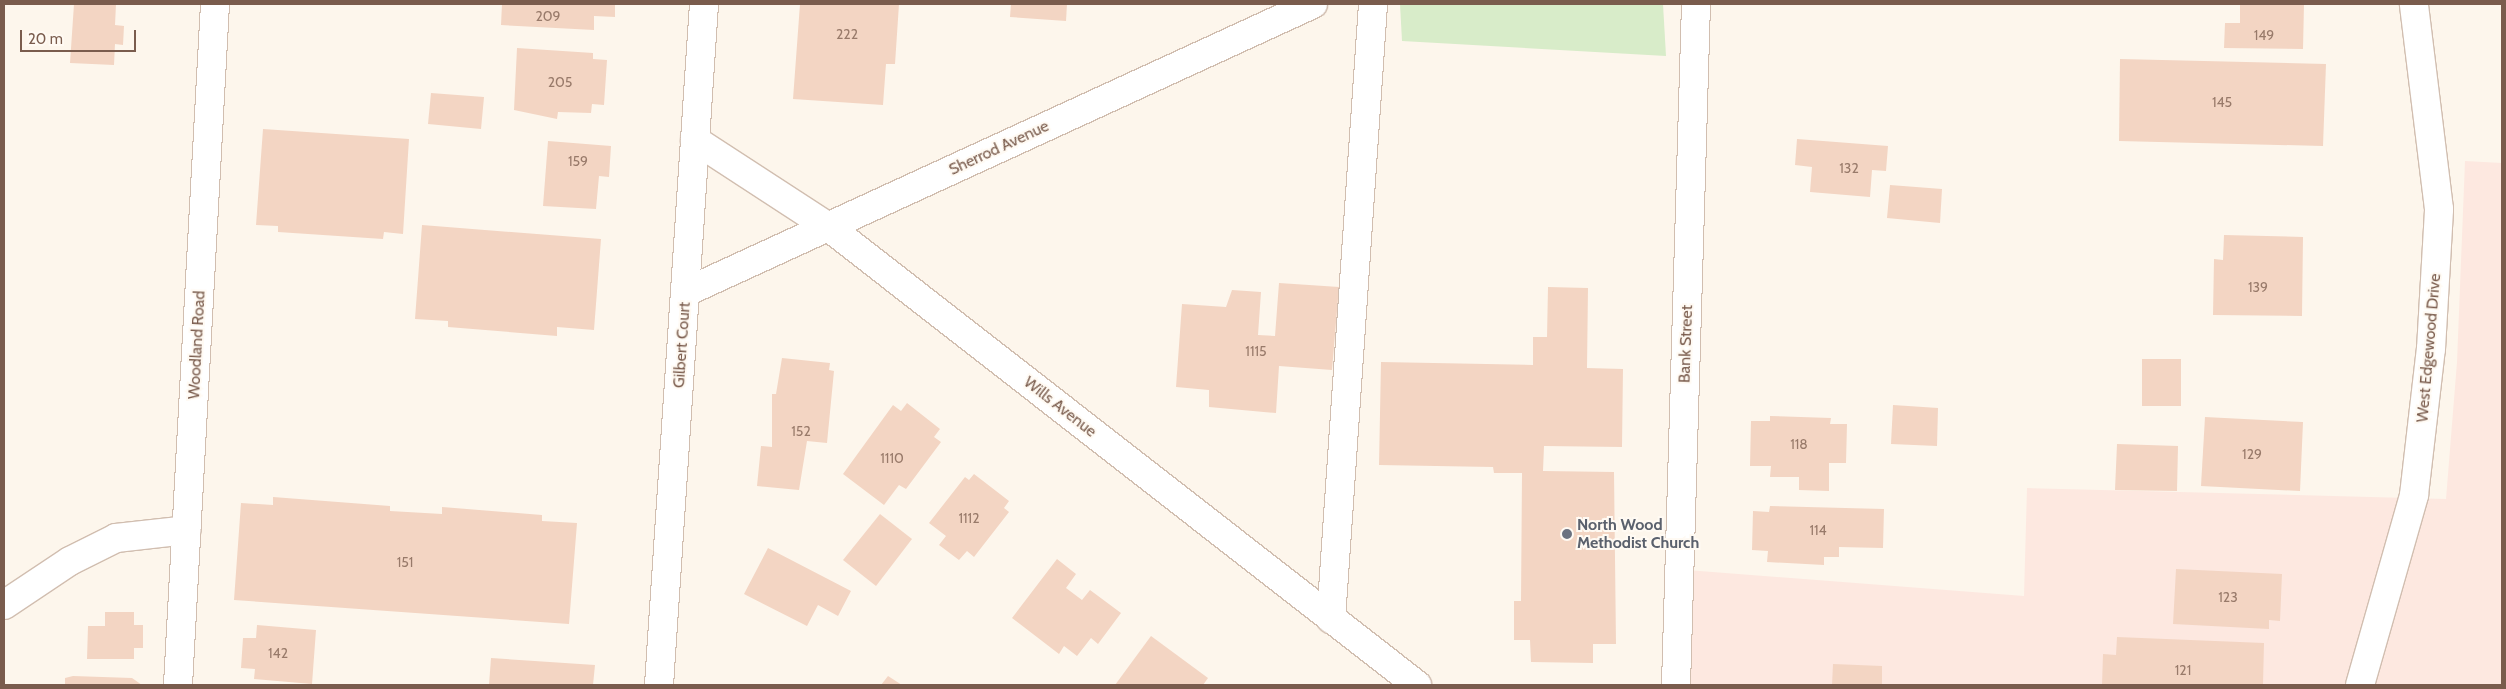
<!DOCTYPE html>
<html>
<head>
<meta charset="utf-8">
<style>
	body { margin:0 }
	#map { position:relative; width:2506px; height:689px; overflow:hidden; background:#fdf6ec; font-family:Cabin,sans-serif }
	div>[style] { position:absolute }
	.commercial>* { inset:0; background:#fde8e0 }
	.green>* { inset:0; background:#d8ecc9 }
	.building>* { inset:0; background:#f3d5c3 }
	.roads { filter:drop-shadow(1px 0 #d1beb0) drop-shadow(-1px 0 #d1beb0) drop-shadow(0 1px #d1beb0) drop-shadow(0 -1px #d1beb0) }
	.minor>* { height:28px; margin:-14px; padding:0 14px; transform-origin:14px; border-radius:14px; background:#fff }
	.dots>* { width:14px; height:14px; translate:-50% -50%; box-sizing:border-box; border:2px solid #fffaf3; border-radius:50% }
	span { translate:-50% -50%; white-space:nowrap; text-align:center; line-height:1.15; -webkit-text-stroke:4px #fffaf3; paint-order:stroke }
	.number-label { font-size:14px; color:#987a6a }
	.number-label span { -webkit-text-stroke-width:0 }
	.street-label { font-size:16px; color:#7a5c4d }
	.worship-label { font-size:16px; color:#5b616d; font-weight:700 }
	.left { translate:0 -50%; text-align:left }
	.frame { position:absolute; inset:0; border:5px solid #7a5c4d; pointer-events:none }
	.scale { position:absolute; left:20px; top:30px; width:116px; height:22px; box-sizing:border-box; border:2px solid #7a5c4d; border-top:0; padding-left:6px; font-size:15px; line-height:18px; white-space:nowrap; color:#7a5c4d; -webkit-text-stroke:4px #fffaf3; paint-order:stroke }
</style>
</head>
<body>
<div id="map">
	<div class="commercial">
		<i style="clip-path:polygon(2465px 161px,2502px 163px,2502px 685px,1670px 685px,1674px 569px,2024px 596px,2027px 488px,2446px 499px,2457px 362px)"></i>
	</div>
	<div class="green">
		<i style="clip-path:polygon(1400px 4px,1663px 4px,1666px 56px,1402px 41px)"></i>
	</div>
	<div class="building">
		<i style="clip-path:polygon(74px 4px,116px 4px,115px 25px,124px 26px,123px 45px,115px 44px,114px 65px,70px 63px)"></i>
		<i style="clip-path:polygon(502px 4px,615px 4px,615px 17px,594px 16px,594px 30px,501px 25px)"></i>
		<i style="clip-path:polygon(800px 4px,899px 4px,895px 64px,886px 64px,883px 105px,793px 99px)"></i>
		<i style="clip-path:polygon(1011px 4px,1067px 4px,1066px 21px,1010px 17px)"></i>
		<i style="clip-path:polygon(2240px 4px,2304px 4px,2303px 49px,2224px 48px,2225px 23px,2240px 23px)"></i>
		<i style="clip-path:polygon(517px 48px,593px 53px,593px 59px,607px 60px,604px 105px,592px 104px,591px 113px,558px 112px,557px 119px,514px 110px)"></i>
		<i style="clip-path:polygon(2120px 59px,2326px 64px,2323px 146px,2119px 141px)"></i>
		<i style="clip-path:polygon(431px 93px,484px 97px,481px 129px,428px 124px)"></i>
		<i style="clip-path:polygon(263px 129px,409px 139px,403px 234px,384px 232px,383px 239px,278px 232px,278px 226px,256px 225px)"></i>
		<i style="clip-path:polygon(1797px 139px,1888px 146px,1886px 171px,1872px 170px,1870px 197px,1810px 192px,1812px 167px,1795px 165px)"></i>
		<i style="clip-path:polygon(548px 141px,611px 146px,609px 177px,599px 176px,596px 209px,543px 206px)"></i>
		<i style="clip-path:polygon(1890px 185px,1942px 189px,1940px 223px,1887px 218px)"></i>
		<i style="clip-path:polygon(422px 225px,601px 239px,594px 330px,557px 327px,557px 336px,448px 327px,448px 321px,415px 319px)"></i>
		<i style="clip-path:polygon(2224px 235px,2303px 237px,2302px 316px,2213px 315px,2214px 259px,2223px 260px)"></i>
		<i style="clip-path:polygon(1279px 283px,1339px 287px,1332px 370px,1279px 366px,1276px 413px,1209px 407px,1209px 390px,1176px 387px,1182px 304px,1226px 307px,1232px 290px,1261px 292px,1258px 335px,1275px 336px)"></i>
		<i style="clip-path:polygon(1548px 287px,1588px 288px,1587px 368px,1623px 369px,1622px 447px,1544px 446px,1543px 471px,1614px 472px,1616px 644px,1593px 644px,1593px 663px,1531px 662px,1530px 640px,1514px 640px,1514px 601px,1521px 601px,1522px 473px,1494px 473px,1493px 467px,1379px 465px,1381px 362px,1533px 365px,1533px 337px,1547px 337px)"></i>
		<i style="clip-path:polygon(782px 358px,830px 363px,829px 370px,834px 371px,827px 443px,807px 441px,799px 490px,757px 486px,761px 446px,772px 447px,772px 394px,776px 394px)"></i>
		<i style="clip-path:polygon(2142px 359px,2181px 359px,2181px 406px,2142px 406px)"></i>
		<i style="clip-path:polygon(907px 403px,940px 429px,934px 437px,941px 442px,906px 489px,899px 485px,884px 505px,843px 474px,893px 405px,901px 411px)"></i>
		<i style="clip-path:polygon(1893px 405px,1938px 408px,1937px 446px,1891px 444px)"></i>
		<i style="clip-path:polygon(1770px 416px,1831px 418px,1830px 424px,1847px 424px,1846px 463px,1829px 463px,1829px 491px,1799px 490px,1799px 477px,1770px 477px,1771px 466px,1750px 466px,1751px 421px,1770px 421px)"></i>
		<i style="clip-path:polygon(2205px 417px,2303px 422px,2300px 491px,2201px 486px)"></i>
		<i style="clip-path:polygon(2117px 444px,2178px 446px,2177px 491px,2115px 490px)"></i>
		<i style="clip-path:polygon(974px 474px,1009px 501px,1004px 508px,1009px 512px,974px 557px,967px 551px,959px 560px,939px 545px,946px 536px,929px 523px,965px 477px,969px 480px)"></i>
		<i style="clip-path:polygon(273px 497px,390px 506px,390px 511px,442px 514px,442px 507px,542px 515px,542px 521px,577px 523px,569px 624px,234px 600px,241px 503px,273px 505px)"></i>
		<i style="clip-path:polygon(1770px 506px,1884px 509px,1883px 548px,1839px 547px,1839px 557px,1824px 557px,1824px 565px,1767px 562px,1768px 551px,1752px 550px,1753px 511px,1769px 512px)"></i>
		<i style="clip-path:polygon(880px 514px,912px 539px,876px 586px,843px 560px)"></i>
		<i style="clip-path:polygon(768px 548px,851px 591px,838px 616px,818px 605px,807px 626px,744px 594px)"></i>
		<i style="clip-path:polygon(1057px 559px,1076px 574px,1066px 588px,1082px 600px,1090px 590px,1121px 613px,1098px 644px,1091px 638px,1077px 656px,1064px 646px,1059px 654px,1012px 618px)"></i>
		<i style="clip-path:polygon(2176px 569px,2282px 574px,2280px 621px,2269px 620px,2269px 629px,2173px 624px)"></i>
		<i style="clip-path:polygon(105px 612px,134px 612px,134px 625px,143px 625px,143px 648px,134px 648px,134px 659px,87px 659px,88px 626px,105px 626px)"></i>
		<i style="clip-path:polygon(257px 625px,316px 630px,312px 684px,254px 679px,255px 669px,241px 668px,243px 638px,256px 638px)"></i>
		<i style="clip-path:polygon(1151px 636px,1208px 678px,1203px 685px,1115px 685px)"></i>
		<i style="clip-path:polygon(2117px 637px,2264px 643px,2263px 685px,2102px 685px,2103px 654px,2116px 655px)"></i>
		<i style="clip-path:polygon(491px 658px,595px 665px,593px 685px,489px 685px)"></i>
		<i style="clip-path:polygon(1833px 664px,1882px 666px,1882px 685px,1832px 685px)"></i>
		<i style="clip-path:polygon(73px 676px,132px 678px,142px 685px,65px 685px,65px 678px)"></i>
		<i style="clip-path:polygon(888px 676px,902px 685px,881px 685px)"></i>
	</div>
	<div class="roads">
		<div class="minor">
			<i style="left:695px;top:140px;width:161px;rotate:33.1deg"></i>
			<i style="left:830px;top:228px;width:744px;rotate:37.9deg"></i>
			<i style="left:686px;top:292px;width:690px;rotate:-24.67deg"></i>
			<i style="left:4px;top:605px;width:79px;rotate:-33.7deg"></i>
			<i style="left:70px;top:561px;width:51px;rotate:-26.6deg"></i>
			<i style="left:116px;top:538px;width:71px;rotate:-6.4deg"></i>
			<i style="left:1331px;top:619px;width:616px;rotate:-86.09deg"></i>
			<i style="left:178px;top:685px;width:682px;rotate:-86.89deg"></i>
			<i style="left:659px;top:685px;width:682px;rotate:-86.22deg"></i>
			<i style="left:1676px;top:685px;width:681px;rotate:-88.32deg"></i>
			<i style="left:2360px;top:685px;width:198px;rotate:-74.1deg"></i>
			<i style="left:2414px;top:495px;width:147px;rotate:-83.4deg"></i>
			<i style="left:2431px;top:349px;width:140px;rotate:-86.7deg"></i>
			<i style="left:2439px;top:209px;width:207px;rotate:-97deg"></i>
		</div>
	</div>
	<div class="dots">
		<i style="left:1567px;top:534px;background:#6b7280"></i>
	</div>
	<div class="number-label">
		<span style="left:548px;top:16px">209</span>
		<span style="left:847px;top:34px">222</span>
		<span style="left:2264px;top:35px">149</span>
		<span style="left:560px;top:82px">205</span>
		<span style="left:2222px;top:102px">145</span>
		<span style="left:578px;top:161px">159</span>
		<span style="left:1849px;top:168px">132</span>
		<span style="left:2258px;top:287px">139</span>
		<span style="left:1256px;top:351px">1115</span>
		<span style="left:801px;top:431px">152</span>
		<span style="left:1799px;top:444px">118</span>
		<span style="left:2252px;top:454px">129</span>
		<span style="left:892px;top:458px">1110</span>
		<span style="left:969px;top:518px">1112</span>
		<span style="left:1818px;top:530px">114</span>
		<span style="left:405px;top:562px">151</span>
		<span style="left:2228px;top:597px">123</span>
		<span style="left:278px;top:653px">142</span>
		<span style="left:2183px;top:670px">121</span>
	</div>
	<div class="street-label">
		<span style="left:999px;top:148px;rotate:-25deg">Sherrod Avenue</span>
		<span style="left:1686px;top:344px;rotate:-88deg">Bank Street</span>
		<span style="left:197px;top:345px;rotate:-87deg">Woodland Road</span>
		<span style="left:682px;top:345px;rotate:-86deg">Gilbert Court</span>
		<span style="left:2429px;top:348px;rotate:-85deg">West Edgewood Drive</span>
		<span style="left:1060px;top:407px;rotate:38deg">Wills Avenue</span>
	</div>
	<div class="worship-label">
		<span class="left" style="left:1577px;top:534px">North Wood<br>Methodist Church</span>
	</div>
	<div class="frame"></div>
	<div class="scale">20 m</div>
</div>
</body>
</html>
